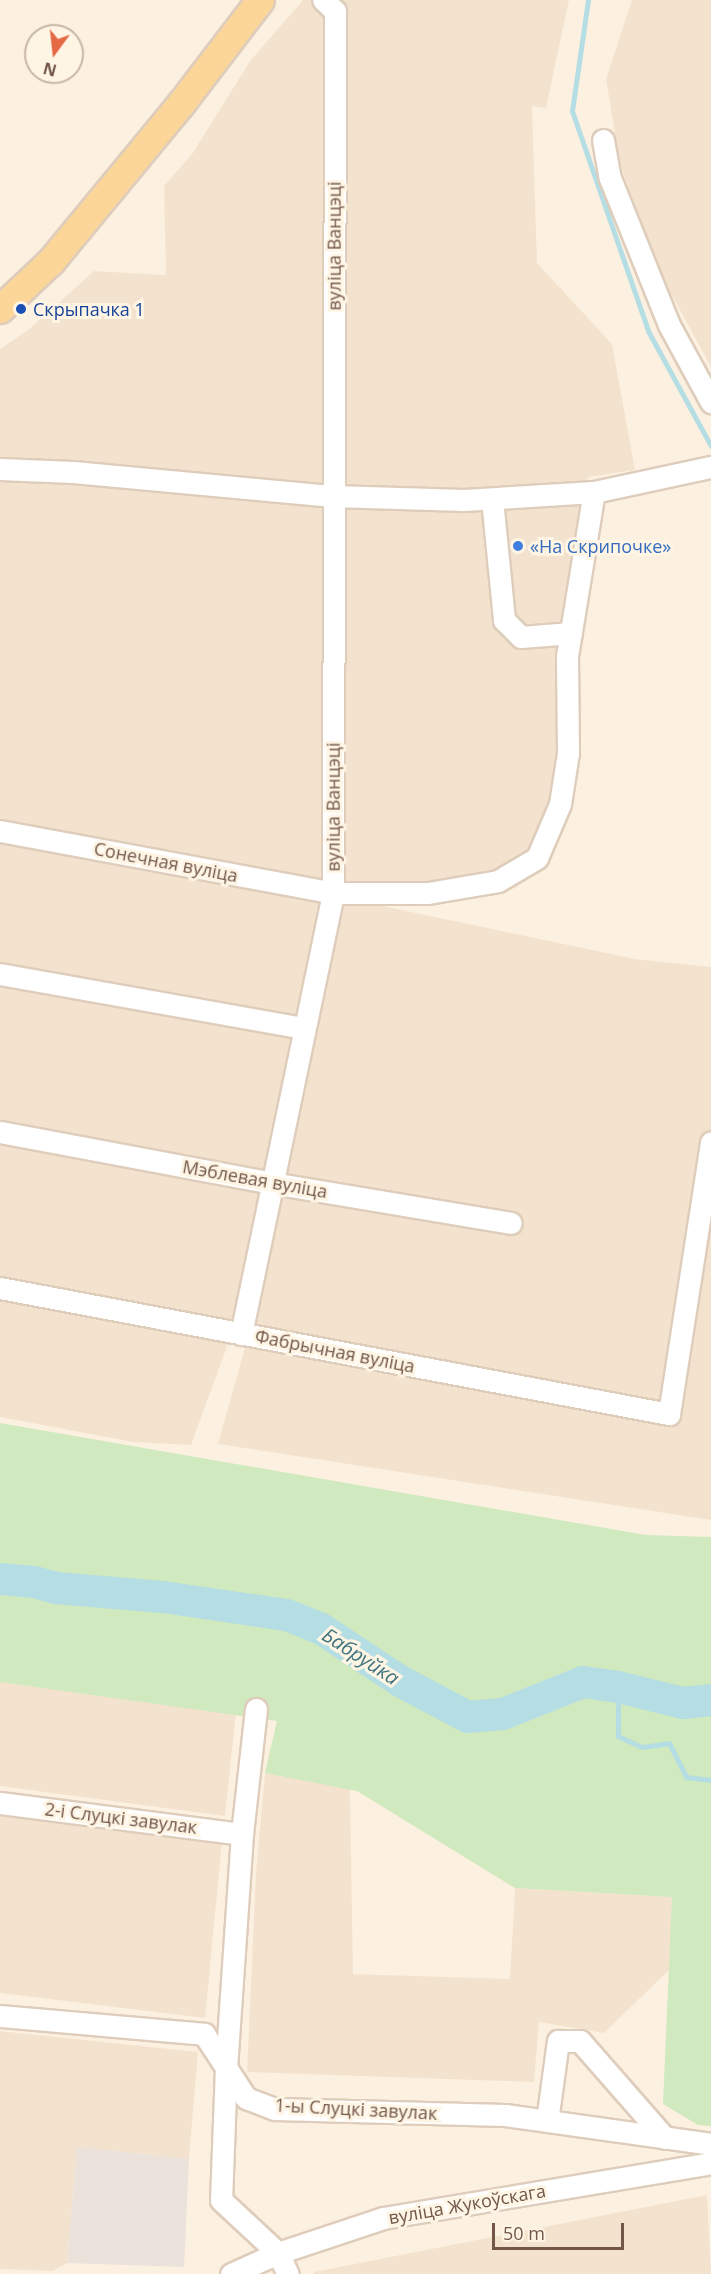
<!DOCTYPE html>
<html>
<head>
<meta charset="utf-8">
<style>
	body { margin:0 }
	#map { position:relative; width:711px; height:2274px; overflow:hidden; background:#fcf1e0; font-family:"Open Sans",sans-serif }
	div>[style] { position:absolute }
	.residential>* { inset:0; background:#f3e3ce }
	.industrial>* { inset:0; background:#eae2db }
	.green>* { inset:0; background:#d0e9bf }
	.stream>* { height:5px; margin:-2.5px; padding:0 2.5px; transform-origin:2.5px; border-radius:2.5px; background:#b5dde4 }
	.river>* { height:32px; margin:-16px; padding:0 16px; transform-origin:16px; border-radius:16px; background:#b5dde4 }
	.roads { filter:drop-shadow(2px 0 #dfcdbc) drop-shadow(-2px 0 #dfcdbc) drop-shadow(0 2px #dfcdbc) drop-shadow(0 -2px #dfcdbc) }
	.minor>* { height:21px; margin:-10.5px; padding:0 10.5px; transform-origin:10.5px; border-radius:10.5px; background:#fff }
	.major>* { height:27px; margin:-13.5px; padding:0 13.5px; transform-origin:13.5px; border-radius:13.5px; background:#fbd698 }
	.dots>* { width:16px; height:16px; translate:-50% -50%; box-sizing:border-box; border:3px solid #fff5e5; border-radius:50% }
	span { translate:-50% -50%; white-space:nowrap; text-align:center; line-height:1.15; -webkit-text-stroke:6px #fff5e5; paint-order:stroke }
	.street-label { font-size:18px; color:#725748 }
	.transit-label { font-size:18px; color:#164399 }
	.left { translate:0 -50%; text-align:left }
	.shop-label { font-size:18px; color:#366cbe }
	.water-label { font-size:20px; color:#3f747f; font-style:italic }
	.north { position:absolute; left:24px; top:24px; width:60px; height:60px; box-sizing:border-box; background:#fff5e5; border:2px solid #c7b6a6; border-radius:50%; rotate:195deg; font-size:16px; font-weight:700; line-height:24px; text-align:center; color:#725748 }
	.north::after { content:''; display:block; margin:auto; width:21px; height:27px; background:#e66945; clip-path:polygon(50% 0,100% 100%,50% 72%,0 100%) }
	.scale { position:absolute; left:492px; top:2223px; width:132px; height:27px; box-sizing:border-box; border:3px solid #725748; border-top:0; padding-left:8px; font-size:18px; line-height:21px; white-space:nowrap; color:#725748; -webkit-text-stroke:4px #fff5e5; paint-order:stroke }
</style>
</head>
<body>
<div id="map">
	<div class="residential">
		<i style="clip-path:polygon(303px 0,569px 0,546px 108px,532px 106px,537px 263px,612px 344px,635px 470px,588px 477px,557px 655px,561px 751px,554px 805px,532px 856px,496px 876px,430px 887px,326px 886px,236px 1322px,191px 1445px,133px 1442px,0 1417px,0 349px,28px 330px,94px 271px,166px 275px,164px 186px,192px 154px,250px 61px)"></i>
		<i style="clip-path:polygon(632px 0,711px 0,711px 367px,664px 281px,620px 165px,606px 79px)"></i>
		<i style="clip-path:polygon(340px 897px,635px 959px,711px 967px,711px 1520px,218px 1444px,260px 1294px)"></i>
		<i style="clip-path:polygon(0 1682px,236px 1713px,225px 1816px,0 1786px)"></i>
		<i style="clip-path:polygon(265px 1773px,350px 1789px,353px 1974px,510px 1979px,515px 1888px,673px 1897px,669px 1970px,604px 2033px,539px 2022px,534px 2082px,247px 2072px,256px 1872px)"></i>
		<i style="clip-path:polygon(0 1814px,222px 1842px,205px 2018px,0 1993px)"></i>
		<i style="clip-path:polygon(0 2031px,198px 2052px,189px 2159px,77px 2147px,67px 2263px,53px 2271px,0 2269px)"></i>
		<i style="clip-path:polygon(707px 2195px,711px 2274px,314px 2274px,314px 2272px)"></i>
	</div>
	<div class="industrial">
		<i style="clip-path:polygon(77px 2147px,189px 2159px,184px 2267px,67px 2263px)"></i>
	</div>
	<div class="green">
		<i style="clip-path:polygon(0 1423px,646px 1535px,711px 1537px,711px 2126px,698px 2125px,663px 2104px,672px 1897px,515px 1888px,357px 1791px,265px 1773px,277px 1721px,0 1682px)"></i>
	</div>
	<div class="stream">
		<i style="left:588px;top:0;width:112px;rotate:98.2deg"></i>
		<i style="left:572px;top:111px;width:233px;rotate:70.9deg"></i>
		<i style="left:648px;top:331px;width:131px;rotate:61.3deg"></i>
		<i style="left:618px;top:1687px;width:49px;rotate:90deg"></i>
		<i style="left:618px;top:1736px;width:26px;rotate:25deg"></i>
		<i style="left:642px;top:1747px;width:27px;rotate:-8deg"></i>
		<i style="left:669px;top:1743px;width:38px;rotate:63deg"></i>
		<i style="left:686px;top:1777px;width:25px;rotate:7deg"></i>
	</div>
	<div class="river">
		<i style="left:0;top:1579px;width:34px;rotate:5deg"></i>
		<i style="left:34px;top:1582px;width:23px;rotate:15deg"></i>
		<i style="left:56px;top:1588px;width:107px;rotate:4.8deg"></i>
		<i style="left:163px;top:1597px;width:125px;rotate:8.3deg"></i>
		<i style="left:287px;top:1615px;width:35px;rotate:22deg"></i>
		<i style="left:320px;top:1628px;width:96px;rotate:33.5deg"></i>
		<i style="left:400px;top:1681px;width:77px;rotate:27.9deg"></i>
		<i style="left:468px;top:1717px;width:35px;rotate:-5deg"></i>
		<i style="left:503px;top:1714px;width:86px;rotate:-21.8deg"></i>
		<i style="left:583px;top:1682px;width:35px;rotate:8deg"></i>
		<i style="left:618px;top:1687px;width:67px;rotate:13.8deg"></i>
		<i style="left:683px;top:1703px;width:28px;rotate:-6deg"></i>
	</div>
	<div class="roads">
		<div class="minor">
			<i style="left:603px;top:140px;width:39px;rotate:80deg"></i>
			<i style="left:610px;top:178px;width:158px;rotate:68.1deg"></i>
			<i style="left:669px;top:325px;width:88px;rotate:61.4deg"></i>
			<i style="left:0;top:469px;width:73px;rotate:2.4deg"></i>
			<i style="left:73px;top:472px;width:261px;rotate:5.3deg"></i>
			<i style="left:333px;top:496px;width:131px;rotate:1.7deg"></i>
			<i style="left:464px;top:500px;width:130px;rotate:-3.5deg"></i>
			<i style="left:594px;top:492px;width:120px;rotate:-12.1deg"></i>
			<i style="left:492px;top:499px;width:122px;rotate:84.3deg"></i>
			<i style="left:504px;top:620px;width:24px;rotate:45deg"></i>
			<i style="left:521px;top:637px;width:50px;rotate:-4.6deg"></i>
			<i style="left:0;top:831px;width:339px;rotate:10.5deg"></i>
			<i style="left:333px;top:893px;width:95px"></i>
			<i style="left:428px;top:893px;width:71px;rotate:-9.7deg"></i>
			<i style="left:498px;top:881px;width:45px;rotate:-30.5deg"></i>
			<i style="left:537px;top:858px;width:59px;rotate:-66.9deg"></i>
			<i style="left:560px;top:804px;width:52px;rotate:-81.1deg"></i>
			<i style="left:568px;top:753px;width:97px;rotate:-90.6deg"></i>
			<i style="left:567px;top:656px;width:166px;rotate:-80.7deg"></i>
			<i style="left:0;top:974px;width:309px;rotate:10.1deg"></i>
			<i style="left:0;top:1132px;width:277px;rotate:10.6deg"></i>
			<i style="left:272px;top:1183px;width:242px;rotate:9.5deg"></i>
			<i style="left:0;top:1288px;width:681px;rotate:10.67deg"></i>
			<i style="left:669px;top:1414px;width:275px;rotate:-81.2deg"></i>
			<i style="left:241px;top:1334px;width:450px;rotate:-78.2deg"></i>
			<i style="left:333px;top:893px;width:882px;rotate:-89.87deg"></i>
			<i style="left:335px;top:11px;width:16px;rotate:-137deg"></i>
			<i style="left:256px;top:1709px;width:126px;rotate:96.4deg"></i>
			<i style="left:242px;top:1834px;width:233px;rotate:93.9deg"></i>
			<i style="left:226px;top:2066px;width:134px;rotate:92.1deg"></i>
			<i style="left:221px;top:2200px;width:78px;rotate:42.9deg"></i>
			<i style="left:278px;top:2253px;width:23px;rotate:65deg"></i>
			<i style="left:0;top:1803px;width:244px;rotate:7.3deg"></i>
			<i style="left:0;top:2016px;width:205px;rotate:5deg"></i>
			<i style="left:204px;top:2034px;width:77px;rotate:56.7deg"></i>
			<i style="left:246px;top:2098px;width:31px;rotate:21deg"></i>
			<i style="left:275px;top:2109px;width:230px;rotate:1.5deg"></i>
			<i style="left:505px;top:2115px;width:208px;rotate:8deg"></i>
			<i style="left:547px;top:2121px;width:81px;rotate:-82.2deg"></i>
			<i style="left:558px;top:2041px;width:22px"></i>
			<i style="left:580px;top:2041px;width:129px;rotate:48.8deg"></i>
			<i style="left:231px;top:2274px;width:51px;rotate:-24.1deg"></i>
			<i style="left:278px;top:2253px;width:111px;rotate:-18.4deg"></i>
			<i style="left:383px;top:2218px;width:333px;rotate:-9.5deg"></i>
		</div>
		<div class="major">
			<i style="left:0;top:309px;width:70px;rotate:-43.3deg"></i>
			<i style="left:51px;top:261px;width:206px;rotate:-50.5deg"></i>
			<i style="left:182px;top:102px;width:128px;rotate:-52.6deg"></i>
		</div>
	</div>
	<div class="dots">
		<i style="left:21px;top:309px;background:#1a4fb4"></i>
		<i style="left:518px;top:546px;background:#3f7fe0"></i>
	</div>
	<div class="street-label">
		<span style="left:334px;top:246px;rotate:-90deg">вуліца Ванцэці</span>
		<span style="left:333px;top:807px;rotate:-90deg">вуліца Ванцэці</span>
		<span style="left:166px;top:862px;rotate:11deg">Сонечная вуліца</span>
		<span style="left:255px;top:1179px;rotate:10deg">Мэблевая вуліца</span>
		<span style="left:335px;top:1351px;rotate:11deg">Фабрычная вуліца</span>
		<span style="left:121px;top:1818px;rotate:7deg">2-і Слуцкі завулак</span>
		<span style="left:356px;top:2109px;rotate:3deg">1-ы Слуцкі завулак</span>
		<span style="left:467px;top:2204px;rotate:-10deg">вуліца Жукоўскага</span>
	</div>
	<div class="transit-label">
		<span class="left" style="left:33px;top:309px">Скрыпачка 1</span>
	</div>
	<div class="shop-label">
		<span class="left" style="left:530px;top:546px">«На Скрипочке»</span>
	</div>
	<div class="water-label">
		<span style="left:361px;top:1656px;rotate:33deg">Бабруйка</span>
	</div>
	<div class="north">N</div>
	<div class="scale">50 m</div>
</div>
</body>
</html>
